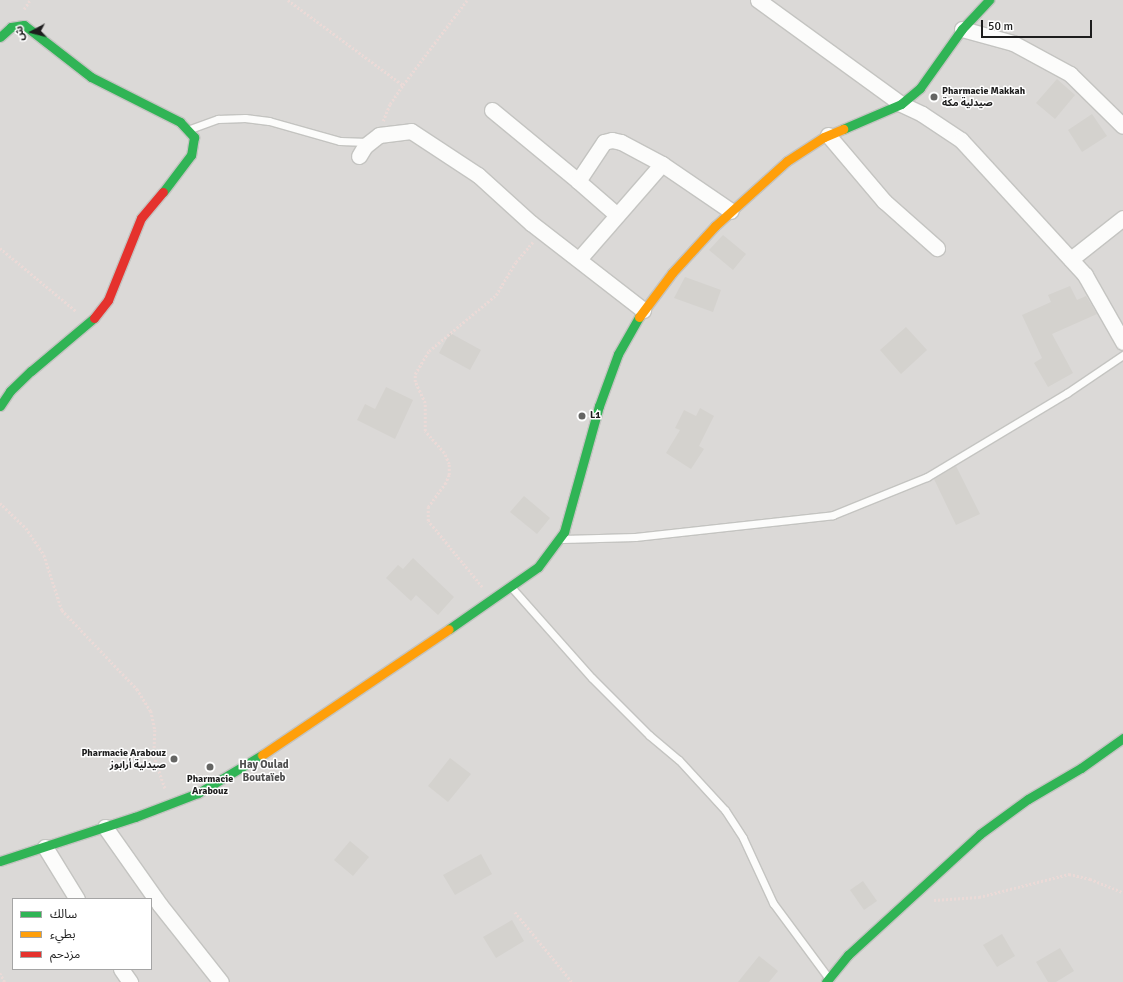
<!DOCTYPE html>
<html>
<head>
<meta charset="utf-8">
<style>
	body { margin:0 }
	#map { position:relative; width:1123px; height:982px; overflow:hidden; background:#eceae5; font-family:Signika,"Noto Sans Arabic",sans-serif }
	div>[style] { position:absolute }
	.residential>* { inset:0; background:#dbd9d7 }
	.building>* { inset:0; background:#d4d2ce }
	.path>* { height:2.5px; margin-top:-1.25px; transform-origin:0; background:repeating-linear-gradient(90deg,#ebdad7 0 2px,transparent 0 4px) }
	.roads { filter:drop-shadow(1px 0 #c4c4c1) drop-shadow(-1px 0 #c4c4c1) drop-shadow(0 1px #c4c4c1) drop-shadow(0 -1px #c4c4c1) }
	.lane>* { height:7px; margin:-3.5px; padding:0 3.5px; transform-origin:3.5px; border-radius:3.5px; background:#fcfcfb }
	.street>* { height:15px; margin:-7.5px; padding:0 7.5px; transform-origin:7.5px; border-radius:7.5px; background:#fcfcfb }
	.fast>* { height:9px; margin:-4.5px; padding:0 4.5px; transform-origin:4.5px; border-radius:4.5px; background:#30b455 }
	.slow>* { height:9px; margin:-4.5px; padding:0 4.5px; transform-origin:4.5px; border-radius:4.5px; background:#ff9f0a }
	.jam>* { height:9px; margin:-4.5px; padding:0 4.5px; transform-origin:4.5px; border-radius:4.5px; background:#e5322d }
	.dots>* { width:11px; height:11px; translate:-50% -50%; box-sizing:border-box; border:2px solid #fff; border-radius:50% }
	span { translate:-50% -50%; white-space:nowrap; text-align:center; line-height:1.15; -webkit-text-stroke:3px #fff; paint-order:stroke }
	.poi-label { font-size:10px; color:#1d1d1d; font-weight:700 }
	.left { translate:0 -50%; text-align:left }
	.right { translate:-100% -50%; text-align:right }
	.neighbourhood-label { font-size:11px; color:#505050; font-weight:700 }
	.legend { position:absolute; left:12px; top:898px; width:140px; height:72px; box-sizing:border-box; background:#fff; border:1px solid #a5a5a5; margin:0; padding:5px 7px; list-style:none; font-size:12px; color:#1d1d1d }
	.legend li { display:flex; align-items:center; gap:8px; height:20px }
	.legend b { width:20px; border:1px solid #a5a5a5 }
	.north { position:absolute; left:12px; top:12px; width:40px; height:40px; -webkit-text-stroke:3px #fff; paint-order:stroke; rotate:263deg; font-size:11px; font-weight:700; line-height:16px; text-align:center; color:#1d1d1d }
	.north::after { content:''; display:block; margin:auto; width:14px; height:18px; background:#1d1d1d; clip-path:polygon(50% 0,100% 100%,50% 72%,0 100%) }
	.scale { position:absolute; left:981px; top:20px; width:111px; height:18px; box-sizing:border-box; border:2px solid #1d1d1d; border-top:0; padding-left:5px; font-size:12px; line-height:14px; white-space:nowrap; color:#1d1d1d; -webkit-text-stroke:3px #fff; paint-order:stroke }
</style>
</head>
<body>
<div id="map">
	<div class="residential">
		<i style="clip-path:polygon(evenodd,0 0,1123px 0,1123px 982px,0 982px,0 0,13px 899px,151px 899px,151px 969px,13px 969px,13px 899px)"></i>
	</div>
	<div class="building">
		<i style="clip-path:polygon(1057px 79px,1075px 95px,1055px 119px,1036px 103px)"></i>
		<i style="clip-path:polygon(1092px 114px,1107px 136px,1082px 152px,1068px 130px)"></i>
		<i style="clip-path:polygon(723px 235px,746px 254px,733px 270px,709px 250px)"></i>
		<i style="clip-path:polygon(685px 277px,721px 290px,713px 312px,674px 298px)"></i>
		<i style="clip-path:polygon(1070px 286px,1077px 300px,1086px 296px,1097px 314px,1052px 334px,1073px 373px,1048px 387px,1034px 363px,1042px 358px,1022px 315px,1051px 302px,1048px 295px)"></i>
		<i style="clip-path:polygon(906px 327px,927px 350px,901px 374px,880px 350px)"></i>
		<i style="clip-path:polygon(450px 333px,481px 350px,470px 370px,439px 353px)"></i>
		<i style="clip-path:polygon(386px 387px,413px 400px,395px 439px,357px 420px,365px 404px,375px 409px)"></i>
		<i style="clip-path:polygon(700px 408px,714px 416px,699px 446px,704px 449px,691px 469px,666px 453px,680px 430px,675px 428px,684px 410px,696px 416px)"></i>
		<i style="clip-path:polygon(956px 466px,980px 514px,956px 525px,934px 479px)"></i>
		<i style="clip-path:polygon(524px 496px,550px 518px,537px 534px,510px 512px)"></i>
		<i style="clip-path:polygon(413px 558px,454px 597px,438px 615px,416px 595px,411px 601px,386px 578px,398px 565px,403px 569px)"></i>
		<i style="clip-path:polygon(450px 758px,471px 774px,448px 802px,428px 786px)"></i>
		<i style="clip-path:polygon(350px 841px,369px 857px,353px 876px,334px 860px)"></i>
		<i style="clip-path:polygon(481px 854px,492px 874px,455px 895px,443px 875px)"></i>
		<i style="clip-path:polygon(863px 881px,877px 901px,864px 910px,850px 890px)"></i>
		<i style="clip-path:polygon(512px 920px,524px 941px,496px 958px,483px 937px)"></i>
		<i style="clip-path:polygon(1002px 934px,1015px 956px,997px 967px,983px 945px)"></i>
		<i style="clip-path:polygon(1060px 948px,1074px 971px,1056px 982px,1048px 982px,1036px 962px)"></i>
		<i style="clip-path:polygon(759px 956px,778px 971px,769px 982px,738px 982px)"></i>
	</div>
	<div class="path">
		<i style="left:288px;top:0;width:143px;rotate:36.5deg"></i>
		<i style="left:24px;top:9px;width:11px;rotate:-56deg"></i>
		<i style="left:383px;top:121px;width:18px;rotate:-68deg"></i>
		<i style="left:390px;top:104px;width:23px;rotate:-56deg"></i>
		<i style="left:403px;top:85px;width:106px;rotate:-53deg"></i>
		<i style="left:0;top:248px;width:99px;rotate:39.7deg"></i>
		<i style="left:0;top:503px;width:36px;rotate:44deg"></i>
		<i style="left:26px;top:528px;width:32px;rotate:56deg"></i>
		<i style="left:44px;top:555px;width:58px;rotate:71.9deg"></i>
		<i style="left:62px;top:610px;width:109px;rotate:46.5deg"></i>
		<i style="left:137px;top:689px;width:26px;rotate:58deg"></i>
		<i style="left:151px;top:711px;width:19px;rotate:78deg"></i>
		<i style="left:155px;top:730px;width:26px;rotate:92deg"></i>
		<i style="left:154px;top:756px;width:34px;rotate:71deg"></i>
		<i style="left:482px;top:587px;width:85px;rotate:-129.3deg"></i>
		<i style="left:428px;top:521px;width:14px;rotate:-90deg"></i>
		<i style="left:428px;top:507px;width:29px;rotate:-54deg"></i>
		<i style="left:445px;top:484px;width:10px;rotate:-66deg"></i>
		<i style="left:449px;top:475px;width:11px;rotate:-90deg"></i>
		<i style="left:449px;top:464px;width:12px;rotate:-114deg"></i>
		<i style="left:444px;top:453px;width:29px;rotate:-131deg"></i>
		<i style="left:425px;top:431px;width:28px;rotate:-90deg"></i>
		<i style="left:425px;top:403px;width:23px;rotate:-115deg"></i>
		<i style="left:415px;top:382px;width:8px;rotate:-90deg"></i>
		<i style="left:415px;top:374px;width:27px;rotate:-59deg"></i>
		<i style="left:429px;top:351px;width:87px;rotate:-39.9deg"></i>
		<i style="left:496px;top:295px;width:39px;rotate:-59deg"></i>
		<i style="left:516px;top:262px;width:26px;rotate:-50deg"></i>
		<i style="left:934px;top:900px;width:45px;rotate:-3.8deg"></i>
		<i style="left:979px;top:897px;width:93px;rotate:-14.3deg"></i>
		<i style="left:1069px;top:874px;width:22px;rotate:13deg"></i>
		<i style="left:1090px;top:879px;width:35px;rotate:22deg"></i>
		<i style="left:515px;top:912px;width:90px;rotate:50.8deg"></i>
		<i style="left:0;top:973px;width:10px;rotate:61deg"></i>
	</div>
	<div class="roads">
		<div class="lane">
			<i style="left:190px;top:129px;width:30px;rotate:-20deg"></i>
			<i style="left:218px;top:119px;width:27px;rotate:-2deg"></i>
			<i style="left:245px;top:118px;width:24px;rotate:7deg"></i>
			<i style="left:269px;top:121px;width:74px;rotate:15.7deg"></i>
			<i style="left:340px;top:141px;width:27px;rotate:2deg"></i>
			<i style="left:563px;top:539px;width:72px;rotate:-1.6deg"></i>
			<i style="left:635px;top:537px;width:199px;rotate:-6.3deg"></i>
			<i style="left:833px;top:515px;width:101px;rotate:-22deg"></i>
			<i style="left:927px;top:477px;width:163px;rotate:-31deg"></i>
			<i style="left:1067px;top:393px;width:68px;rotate:-34.2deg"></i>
			<i style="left:512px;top:588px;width:120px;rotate:48.4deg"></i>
			<i style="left:592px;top:678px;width:81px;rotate:45deg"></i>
			<i style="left:649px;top:735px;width:39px;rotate:40deg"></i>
			<i style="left:679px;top:760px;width:68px;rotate:47.4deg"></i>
			<i style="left:725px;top:810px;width:33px;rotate:57deg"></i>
			<i style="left:743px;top:838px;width:72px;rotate:65.2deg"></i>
			<i style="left:773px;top:903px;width:91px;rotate:53.5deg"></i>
		</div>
		<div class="street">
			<i style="left:758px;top:0;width:177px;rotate:36deg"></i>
			<i style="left:901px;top:104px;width:23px;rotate:25deg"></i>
			<i style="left:922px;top:114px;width:47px;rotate:33.7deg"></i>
			<i style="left:961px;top:140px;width:183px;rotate:47.4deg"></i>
			<i style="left:1085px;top:275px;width:77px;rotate:60.4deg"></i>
			<i style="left:962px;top:29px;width:53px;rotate:15.4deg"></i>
			<i style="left:1013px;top:43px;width:65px;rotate:28.5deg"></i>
			<i style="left:1070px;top:74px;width:74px;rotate:44.5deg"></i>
			<i style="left:492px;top:110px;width:112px;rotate:39.5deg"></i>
			<i style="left:828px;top:135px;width:87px;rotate:49.7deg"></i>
			<i style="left:884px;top:201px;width:71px;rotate:41.6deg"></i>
			<i style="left:359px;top:156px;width:12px;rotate:-59deg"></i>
			<i style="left:365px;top:146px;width:18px;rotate:-38deg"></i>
			<i style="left:379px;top:135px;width:32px;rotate:-7deg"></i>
			<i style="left:411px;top:131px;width:80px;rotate:33.3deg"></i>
			<i style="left:478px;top:175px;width:72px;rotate:42.2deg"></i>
			<i style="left:531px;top:223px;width:142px;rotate:37.8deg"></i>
			<i style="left:617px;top:215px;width:52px;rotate:-138.9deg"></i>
			<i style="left:578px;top:181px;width:47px;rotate:-56.3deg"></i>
			<i style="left:604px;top:142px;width:8px;rotate:-14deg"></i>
			<i style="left:612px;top:140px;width:9px;rotate:13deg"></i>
			<i style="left:621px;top:142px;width:47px;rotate:28.2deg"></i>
			<i style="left:662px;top:164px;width:83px;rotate:34.3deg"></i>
			<i style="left:579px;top:259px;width:126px;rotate:-48.9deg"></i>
			<i style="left:1071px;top:259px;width:66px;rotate:-38.3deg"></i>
			<i style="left:105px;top:827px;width:95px;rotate:54.8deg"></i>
			<i style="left:160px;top:905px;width:98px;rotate:51.6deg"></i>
			<i style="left:45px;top:847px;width:61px;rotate:58.4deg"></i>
			<i style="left:121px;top:969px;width:16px;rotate:55deg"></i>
		</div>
		<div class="fast">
			<i style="left:0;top:37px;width:15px;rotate:-42deg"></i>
			<i style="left:11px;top:27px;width:13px;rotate:-9deg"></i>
			<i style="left:24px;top:25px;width:85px;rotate:37.8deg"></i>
			<i style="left:91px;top:77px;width:100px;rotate:26.8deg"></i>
			<i style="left:180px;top:122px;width:21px;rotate:47deg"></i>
			<i style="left:194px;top:137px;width:18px;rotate:99deg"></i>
			<i style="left:191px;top:155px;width:46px;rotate:127.1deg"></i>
			<i style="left:843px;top:129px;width:63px;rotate:-23.3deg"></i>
			<i style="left:901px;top:104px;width:25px;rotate:-40deg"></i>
			<i style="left:920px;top:88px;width:72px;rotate:-54.6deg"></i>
			<i style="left:962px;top:29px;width:40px;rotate:-47deg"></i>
			<i style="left:0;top:406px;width:18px;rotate:-56deg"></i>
			<i style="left:10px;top:391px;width:29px;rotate:-44deg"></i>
			<i style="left:31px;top:371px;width:82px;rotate:-40.1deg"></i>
			<i style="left:449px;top:629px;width:108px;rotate:-34.9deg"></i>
			<i style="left:538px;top:567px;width:44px;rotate:-53.4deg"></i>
			<i style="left:564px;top:532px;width:131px;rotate:-74.5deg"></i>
			<i style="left:599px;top:406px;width:55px;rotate:-69.9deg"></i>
			<i style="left:618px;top:354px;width:43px;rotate:-60.4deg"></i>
			<i style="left:0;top:861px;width:142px;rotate:-18.1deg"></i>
			<i style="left:135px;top:817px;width:67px;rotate:-20.9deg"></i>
			<i style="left:198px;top:793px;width:74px;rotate:-30.7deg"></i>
			<i style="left:826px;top:982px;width:35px;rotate:-51deg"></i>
			<i style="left:848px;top:955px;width:179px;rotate:-42.5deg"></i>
			<i style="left:980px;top:834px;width:59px;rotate:-36.1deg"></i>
			<i style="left:1028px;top:799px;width:61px;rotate:-30.3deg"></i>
			<i style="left:1081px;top:768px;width:52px;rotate:-35.5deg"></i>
		</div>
		<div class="slow">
			<i style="left:639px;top:317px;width:55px;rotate:-53.1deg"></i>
			<i style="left:672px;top:273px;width:64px;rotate:-47.5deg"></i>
			<i style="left:715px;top:226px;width:97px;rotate:-42.1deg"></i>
			<i style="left:787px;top:161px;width:44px;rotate:-33deg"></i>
			<i style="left:824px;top:137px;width:21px;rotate:-23deg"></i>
			<i style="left:262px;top:755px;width:225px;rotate:-34deg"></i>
		</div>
		<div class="jam">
			<i style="left:94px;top:318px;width:23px;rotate:-52deg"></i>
			<i style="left:108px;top:300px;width:88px;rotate:-68.1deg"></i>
			<i style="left:141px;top:218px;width:34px;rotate:-50deg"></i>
		</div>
	</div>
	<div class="dots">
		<i style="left:934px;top:97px;background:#656563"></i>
		<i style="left:582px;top:416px;background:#656563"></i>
		<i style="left:174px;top:759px;background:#656563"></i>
		<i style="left:210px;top:767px;background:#656563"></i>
	</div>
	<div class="poi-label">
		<span class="left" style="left:942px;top:97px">Pharmacie Makkah<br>صيدلية مكة</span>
		<span class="left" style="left:590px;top:416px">L1</span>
		<span class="right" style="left:166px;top:759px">Pharmacie Arabouz<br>صيدلية أرابوز</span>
		<span style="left:210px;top:785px">Pharmacie<br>Arabouz</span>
	</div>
	<div class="neighbourhood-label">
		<span style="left:264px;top:772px">Hay Oulad<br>Boutaïeb</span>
	</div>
	<ul class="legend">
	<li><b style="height:5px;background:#30b455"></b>سالك</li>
	<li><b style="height:5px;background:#ff9f0a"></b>بطيء</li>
	<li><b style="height:5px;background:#e5322d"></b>مزدحم</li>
	</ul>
	<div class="north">ش</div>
	<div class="scale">50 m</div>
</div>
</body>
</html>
